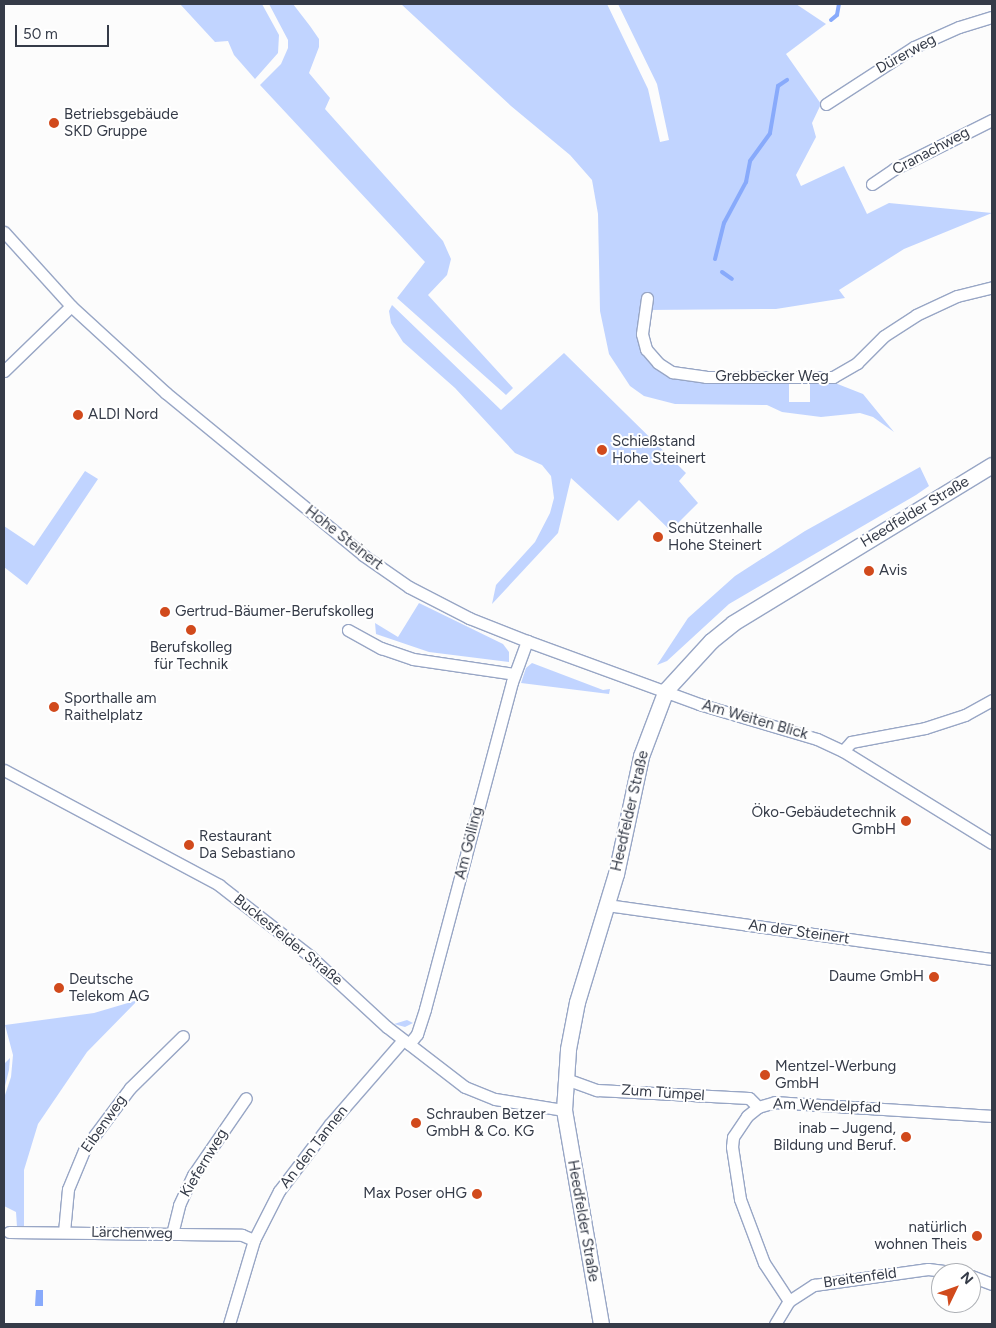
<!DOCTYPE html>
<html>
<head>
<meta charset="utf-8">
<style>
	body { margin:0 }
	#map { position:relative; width:996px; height:1328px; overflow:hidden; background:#fcfcfc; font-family:Figtree,sans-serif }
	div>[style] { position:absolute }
	.green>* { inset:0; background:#c1d4ff }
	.water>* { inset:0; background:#88aafb }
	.stream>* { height:4px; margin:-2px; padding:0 2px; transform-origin:2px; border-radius:2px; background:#88aafb }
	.roads { filter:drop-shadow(1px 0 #98a6c5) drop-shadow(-1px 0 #98a6c5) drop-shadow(0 1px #98a6c5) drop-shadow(0 -1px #98a6c5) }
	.street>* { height:11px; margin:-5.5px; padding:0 5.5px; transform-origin:5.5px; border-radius:5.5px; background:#fff }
	.secondary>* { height:15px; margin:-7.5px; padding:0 7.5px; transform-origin:7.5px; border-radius:7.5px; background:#fff }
	.dots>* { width:14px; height:14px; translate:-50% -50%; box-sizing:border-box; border:2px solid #fff; border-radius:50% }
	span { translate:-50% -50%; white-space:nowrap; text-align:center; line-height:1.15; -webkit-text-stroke:4px #fff; paint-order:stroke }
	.street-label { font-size:15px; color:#353b48 }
	.poi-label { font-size:15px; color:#353b48 }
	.left { translate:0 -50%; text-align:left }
	.right { translate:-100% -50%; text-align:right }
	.frame { position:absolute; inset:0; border:5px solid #353b48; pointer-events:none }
	.north { position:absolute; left:931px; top:1263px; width:50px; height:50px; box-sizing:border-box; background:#fff; border:1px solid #aeb1b6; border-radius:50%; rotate:48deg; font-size:14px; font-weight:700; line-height:20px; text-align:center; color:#353b48 }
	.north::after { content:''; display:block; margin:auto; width:18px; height:22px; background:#d14a1c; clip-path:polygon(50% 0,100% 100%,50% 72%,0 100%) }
	.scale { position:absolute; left:15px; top:25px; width:94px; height:22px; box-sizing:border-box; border:2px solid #353b48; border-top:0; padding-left:6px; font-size:15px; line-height:18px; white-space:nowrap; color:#353b48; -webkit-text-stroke:4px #fff; paint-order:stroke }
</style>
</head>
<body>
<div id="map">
	<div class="green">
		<i style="clip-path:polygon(180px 4px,262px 4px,279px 35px,278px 53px,255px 79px,234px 55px,228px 41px,215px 42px)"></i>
		<i style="clip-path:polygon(269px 4px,293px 4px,310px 26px,319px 39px,319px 47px,309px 73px,330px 98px,325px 109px,443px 241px,451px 259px,447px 275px,428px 295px,513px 388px,506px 395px,397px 298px,425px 262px,260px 85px,281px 64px,288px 48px,288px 40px)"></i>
		<i style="clip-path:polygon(401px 4px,607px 4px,648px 89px,660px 142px,669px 140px,657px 84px,618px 4px,796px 4px,826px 24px,786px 54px,821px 104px,812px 123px,816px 137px,796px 175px,801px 186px,844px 166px,867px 214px,889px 203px,992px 213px,904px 249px,839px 290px,845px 298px,776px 309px,646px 310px,641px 313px,654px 366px,789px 381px,789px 402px,810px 402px,810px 382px,835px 383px,863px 394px,894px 432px,873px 417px,860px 413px,821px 417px,782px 412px,767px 405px,675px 404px,644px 396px,630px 386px,609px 354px,600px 311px,598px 214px,592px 180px,570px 155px,511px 106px)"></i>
		<i style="clip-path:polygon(392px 305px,501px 410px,564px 353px,686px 473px,679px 481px,698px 503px,673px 528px,674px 534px,639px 500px,618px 521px,571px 478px,558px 533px,492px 604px,496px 585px,535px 542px,550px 513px,554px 498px,551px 476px,542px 465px,515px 453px,455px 388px,403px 342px,391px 323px,389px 311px)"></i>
		<i style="clip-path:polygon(920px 467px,929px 486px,916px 495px,729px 604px,667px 661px,657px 665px,688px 618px,735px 576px,805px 531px)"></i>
		<i style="clip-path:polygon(85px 471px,98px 479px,27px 585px,4px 567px,4px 526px,34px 546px)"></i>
		<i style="clip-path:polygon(419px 603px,503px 644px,509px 652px,509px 662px,429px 652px,376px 634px,375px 623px,398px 637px)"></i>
		<i style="clip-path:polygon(532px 663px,603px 690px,610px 689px,609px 694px,521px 683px,526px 668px)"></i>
		<i style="clip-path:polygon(138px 1000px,87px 1052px,38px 1124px,24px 1170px,24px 1227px,17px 1227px,16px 1212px,4px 1206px,4px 1098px,11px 1077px,13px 1055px,5px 1025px,94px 1013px)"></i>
		<i style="clip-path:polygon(407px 1020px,413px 1023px,405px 1027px,394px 1024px)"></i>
		<i style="clip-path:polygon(10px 1058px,9px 1070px,4px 1090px,4px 1064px)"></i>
	</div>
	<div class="water">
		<i style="clip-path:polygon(36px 1290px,43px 1290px,43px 1306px,35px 1306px)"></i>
	</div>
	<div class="stream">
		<i style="left:831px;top:20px;width:8px;rotate:-40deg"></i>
		<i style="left:837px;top:15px;width:11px;rotate:-80deg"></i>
		<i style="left:715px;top:259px;width:37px;rotate:-76deg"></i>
		<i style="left:724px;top:223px;width:47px;rotate:-61.8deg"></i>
		<i style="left:746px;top:182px;width:21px;rotate:-79deg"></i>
		<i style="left:750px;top:161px;width:34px;rotate:-54deg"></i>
		<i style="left:770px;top:133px;width:48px;rotate:-80.3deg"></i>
		<i style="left:778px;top:86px;width:11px;rotate:-34deg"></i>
		<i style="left:722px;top:272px;width:12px;rotate:35deg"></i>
	</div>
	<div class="roads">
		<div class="street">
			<i style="left:826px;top:104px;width:105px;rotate:-32.9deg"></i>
			<i style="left:914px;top:47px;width:49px;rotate:-24deg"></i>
			<i style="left:959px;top:27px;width:34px;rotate:-17deg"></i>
			<i style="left:872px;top:184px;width:27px;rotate:-34deg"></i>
			<i style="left:894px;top:169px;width:110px;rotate:-26.6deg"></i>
			<i style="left:4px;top:232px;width:100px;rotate:47.8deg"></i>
			<i style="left:71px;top:306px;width:129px;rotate:42.5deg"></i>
			<i style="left:166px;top:393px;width:255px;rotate:39.4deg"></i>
			<i style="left:363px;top:555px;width:56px;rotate:34.8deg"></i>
			<i style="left:409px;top:587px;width:68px;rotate:27.3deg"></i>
			<i style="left:469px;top:618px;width:62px;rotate:21.6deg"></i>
			<i style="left:527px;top:641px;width:183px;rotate:20.1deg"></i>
			<i style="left:699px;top:704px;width:123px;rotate:16.5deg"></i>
			<i style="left:817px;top:739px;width:29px;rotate:25deg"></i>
			<i style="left:843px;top:751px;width:175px;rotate:31.7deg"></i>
			<i style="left:647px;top:298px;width:36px;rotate:98deg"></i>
			<i style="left:642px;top:334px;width:16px;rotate:75deg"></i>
			<i style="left:646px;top:349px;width:18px;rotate:49deg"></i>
			<i style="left:658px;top:363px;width:17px;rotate:33deg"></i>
			<i style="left:672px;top:372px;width:34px;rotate:8deg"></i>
			<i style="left:706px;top:377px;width:127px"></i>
			<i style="left:833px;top:377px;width:28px;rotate:-30deg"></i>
			<i style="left:857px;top:363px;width:38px;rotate:-45deg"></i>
			<i style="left:884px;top:336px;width:38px;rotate:-33deg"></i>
			<i style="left:916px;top:315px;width:45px;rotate:-24.9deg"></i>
			<i style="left:957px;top:296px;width:36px;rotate:-14deg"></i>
			<i style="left:4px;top:371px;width:93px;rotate:-44.1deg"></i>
			<i style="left:348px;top:630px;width:38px;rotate:29deg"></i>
			<i style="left:381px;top:648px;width:34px;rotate:19deg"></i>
			<i style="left:413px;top:659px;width:102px;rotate:8.4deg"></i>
			<i style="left:843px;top:751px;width:12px;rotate:-48deg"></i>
			<i style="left:851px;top:742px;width:75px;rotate:-10.7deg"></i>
			<i style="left:925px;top:728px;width:42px;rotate:-18deg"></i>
			<i style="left:965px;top:715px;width:31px;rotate:-29deg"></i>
			<i style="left:4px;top:770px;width:244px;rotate:28.1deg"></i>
			<i style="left:219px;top:885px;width:115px;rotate:38deg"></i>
			<i style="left:310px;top:956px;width:105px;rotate:42.7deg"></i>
			<i style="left:387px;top:1027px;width:98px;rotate:37.6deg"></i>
			<i style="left:465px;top:1087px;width:32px;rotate:22deg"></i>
			<i style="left:495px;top:1099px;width:70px;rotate:9.1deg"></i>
			<i style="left:607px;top:905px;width:389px;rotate:8deg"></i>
			<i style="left:409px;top:1044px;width:13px;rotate:-51deg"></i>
			<i style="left:417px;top:1034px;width:26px;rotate:-72deg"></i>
			<i style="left:425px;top:1009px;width:338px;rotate:-75.1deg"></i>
			<i style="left:512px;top:682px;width:44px;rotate:-69.9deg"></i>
			<i style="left:566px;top:1079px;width:33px;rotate:20deg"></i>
			<i style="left:597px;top:1090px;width:152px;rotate:3deg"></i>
			<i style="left:749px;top:1098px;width:13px;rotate:45deg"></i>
			<i style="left:9px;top:1232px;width:233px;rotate:0.7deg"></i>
			<i style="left:242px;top:1235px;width:13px;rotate:23deg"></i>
			<i style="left:64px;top:1232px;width:43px;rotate:-84.7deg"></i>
			<i style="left:68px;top:1189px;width:44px;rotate:-67.5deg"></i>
			<i style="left:85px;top:1148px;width:75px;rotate:-53.1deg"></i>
			<i style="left:130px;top:1088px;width:74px;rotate:-44.5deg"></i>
			<i style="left:172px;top:1234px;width:30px;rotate:-76deg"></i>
			<i style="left:179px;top:1205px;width:33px;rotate:-65deg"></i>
			<i style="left:193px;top:1175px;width:93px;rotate:-55.5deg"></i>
			<i style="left:971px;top:1276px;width:22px;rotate:21deg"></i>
			<i style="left:789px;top:1301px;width:45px;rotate:-123.3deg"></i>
			<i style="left:764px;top:1263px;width:68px;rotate:-110.6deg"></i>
			<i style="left:740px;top:1199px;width:53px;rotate:-98.7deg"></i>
			<i style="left:732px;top:1147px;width:10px;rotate:-84deg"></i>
			<i style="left:733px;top:1137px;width:25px;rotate:-56deg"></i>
			<i style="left:747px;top:1116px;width:14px;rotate:-39deg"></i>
			<i style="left:758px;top:1107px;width:18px;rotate:-16deg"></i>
			<i style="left:775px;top:1102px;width:217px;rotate:3.7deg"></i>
			<i style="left:229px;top:1324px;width:88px;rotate:-73.4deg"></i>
			<i style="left:254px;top:1240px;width:55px;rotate:-63deg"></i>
			<i style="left:279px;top:1191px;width:84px;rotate:-52.7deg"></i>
			<i style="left:330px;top:1124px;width:111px;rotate:-49deg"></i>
			<i style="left:775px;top:1324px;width:27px;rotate:-59deg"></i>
			<i style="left:789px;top:1301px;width:30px;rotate:-33deg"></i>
			<i style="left:814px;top:1285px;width:115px;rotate:-8deg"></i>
			<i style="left:928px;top:1269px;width:34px;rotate:7deg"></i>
		</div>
		<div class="secondary">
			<i style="left:601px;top:1324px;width:217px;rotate:-99.8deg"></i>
			<i style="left:564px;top:1110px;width:61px;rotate:-86.2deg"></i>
			<i style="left:568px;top:1049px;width:48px;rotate:-79.2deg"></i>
			<i style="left:577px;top:1002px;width:134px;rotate:-73.1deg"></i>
			<i style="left:616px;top:874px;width:121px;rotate:-78deg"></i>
			<i style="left:641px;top:756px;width:71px;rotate:-69.3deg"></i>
			<i style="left:666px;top:690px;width:67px;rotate:-47.4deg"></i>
			<i style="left:711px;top:641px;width:28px;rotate:-39deg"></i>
			<i style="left:733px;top:623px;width:303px;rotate:-31.4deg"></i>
		</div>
	</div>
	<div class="dots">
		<i style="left:54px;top:123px;background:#d14a1c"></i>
		<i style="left:78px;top:415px;background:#d14a1c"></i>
		<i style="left:602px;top:450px;background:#d14a1c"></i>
		<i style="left:658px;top:537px;background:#d14a1c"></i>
		<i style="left:869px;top:571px;background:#d14a1c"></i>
		<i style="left:165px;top:612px;background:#d14a1c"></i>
		<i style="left:191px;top:630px;background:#d14a1c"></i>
		<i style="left:54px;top:707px;background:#d14a1c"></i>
		<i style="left:906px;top:821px;background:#d14a1c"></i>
		<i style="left:189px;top:845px;background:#d14a1c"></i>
		<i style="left:934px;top:977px;background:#d14a1c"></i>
		<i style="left:59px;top:988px;background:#d14a1c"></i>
		<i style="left:765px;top:1075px;background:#d14a1c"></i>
		<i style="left:416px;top:1123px;background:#d14a1c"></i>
		<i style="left:906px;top:1137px;background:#d14a1c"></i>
		<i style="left:477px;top:1194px;background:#d14a1c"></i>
		<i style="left:977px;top:1236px;background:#d14a1c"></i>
	</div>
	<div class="street-label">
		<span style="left:906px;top:54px;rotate:-29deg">Dürerweg</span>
		<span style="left:931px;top:151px;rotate:-28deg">Cranachweg</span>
		<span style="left:772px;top:377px">Grebbecker Weg</span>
		<span style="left:915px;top:512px;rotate:-31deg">Heedfelder Straße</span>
		<span style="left:344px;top:538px;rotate:38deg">Hohe Steinert</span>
		<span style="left:755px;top:720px;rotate:16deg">Am Weiten Blick</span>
		<span style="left:630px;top:811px;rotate:-77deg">Heedfelder Straße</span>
		<span style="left:469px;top:843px;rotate:-76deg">Am Gölling</span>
		<span style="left:799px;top:932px;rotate:8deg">An der Steinert</span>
		<span style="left:288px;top:940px;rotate:39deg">Buckesfelder Straße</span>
		<span style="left:663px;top:1093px;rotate:4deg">Zum Tümpel</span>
		<span style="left:827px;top:1106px;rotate:2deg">Am Wendelpfad</span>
		<span style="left:104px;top:1124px;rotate:-55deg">Eibenweg</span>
		<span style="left:314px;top:1147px;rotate:-52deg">An den Tannen</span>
		<span style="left:204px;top:1163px;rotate:-59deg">Kiefernweg</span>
		<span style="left:583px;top:1221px;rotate:80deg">Heedfelder Straße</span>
		<span style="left:132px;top:1233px;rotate:1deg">Lärchenweg</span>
		<span style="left:860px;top:1278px;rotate:-8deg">Breitenfeld</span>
	</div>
	<div class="poi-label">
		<span class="left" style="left:64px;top:123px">Betriebsgebäude<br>SKD Gruppe</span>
		<span class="left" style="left:88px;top:415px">ALDI Nord</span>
		<span class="left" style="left:612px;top:450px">Schießstand<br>Hohe Steinert</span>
		<span class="left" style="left:668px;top:537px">Schützenhalle<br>Hohe Steinert</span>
		<span class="left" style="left:879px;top:571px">Avis</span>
		<span class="left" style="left:175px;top:612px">Gertrud-Bäumer-Berufskolleg</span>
		<span style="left:191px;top:656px">Berufskolleg<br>für Technik</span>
		<span class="left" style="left:64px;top:707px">Sporthalle am<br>Raithelplatz</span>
		<span class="right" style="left:896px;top:821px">Öko-Gebäudetechnik<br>GmbH</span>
		<span class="left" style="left:199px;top:845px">Restaurant<br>Da Sebastiano</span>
		<span class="right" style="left:924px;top:977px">Daume GmbH</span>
		<span class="left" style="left:69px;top:988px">Deutsche<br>Telekom AG</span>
		<span class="left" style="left:775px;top:1075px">Mentzel-Werbung<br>GmbH</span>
		<span class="left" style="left:426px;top:1123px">Schrauben Betzer<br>GmbH &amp; Co. KG</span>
		<span class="right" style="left:896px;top:1137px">inab – Jugend,<br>Bildung und Beruf.</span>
		<span class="right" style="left:467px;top:1194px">Max Poser oHG</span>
		<span class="right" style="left:967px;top:1236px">natürlich<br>wohnen Theis</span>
	</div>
	<div class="frame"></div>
	<div class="north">N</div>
	<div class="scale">50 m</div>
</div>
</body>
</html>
